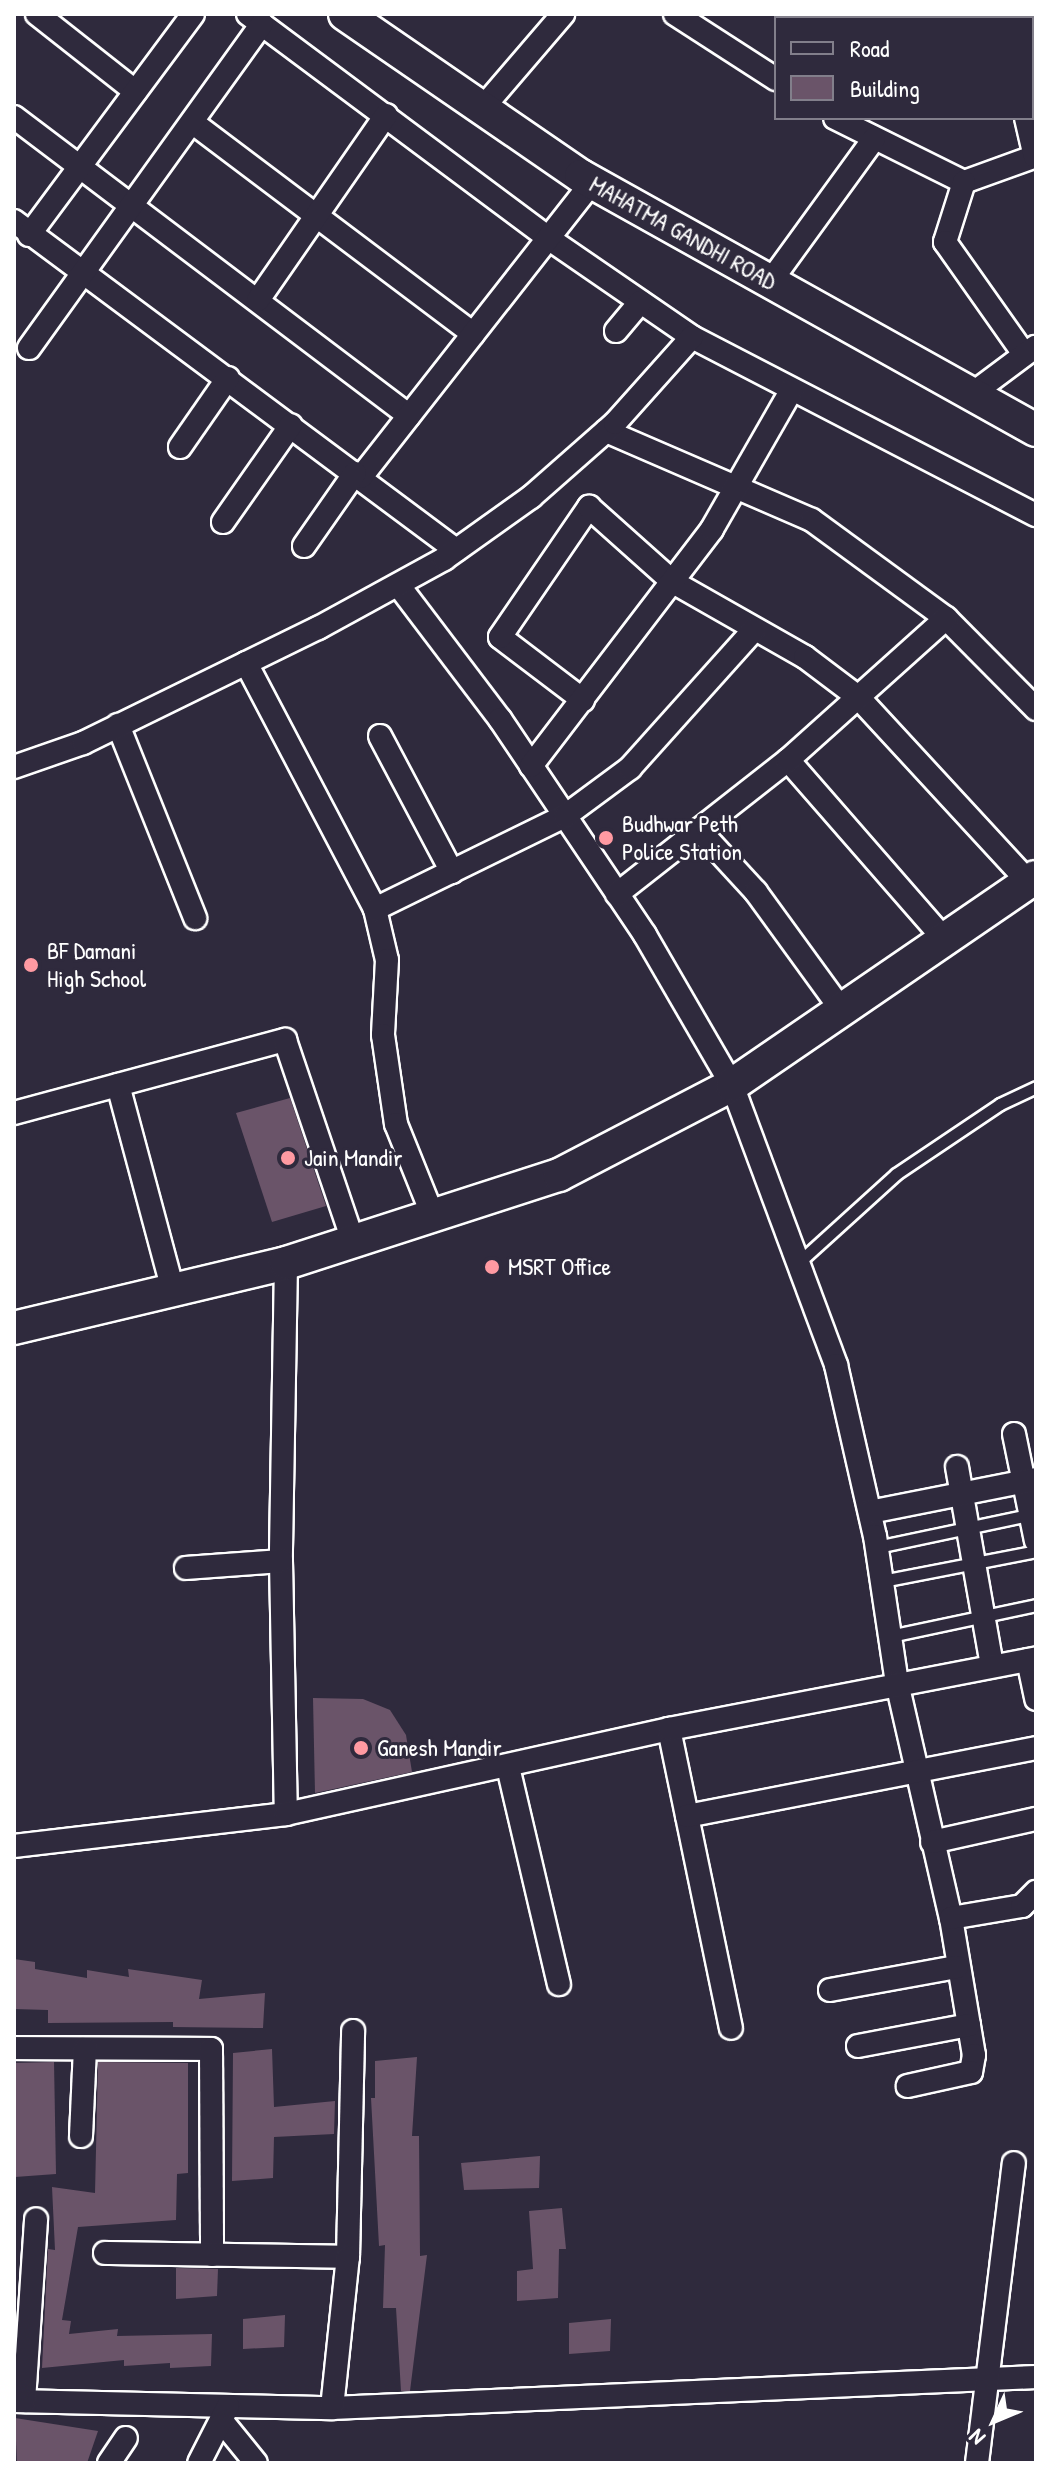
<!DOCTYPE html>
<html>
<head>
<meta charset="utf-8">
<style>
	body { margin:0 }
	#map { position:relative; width:1050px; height:2477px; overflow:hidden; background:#2f2a3d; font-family:"Patrick Hand",sans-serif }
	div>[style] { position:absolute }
	.building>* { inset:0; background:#6a5469 }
	.roads { filter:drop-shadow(2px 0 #fff) drop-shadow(-2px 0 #fff) drop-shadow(0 2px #fff) drop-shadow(0 -2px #fff) }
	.lane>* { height:11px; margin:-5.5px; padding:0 5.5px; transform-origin:5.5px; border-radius:5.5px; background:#2f2a3d }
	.street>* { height:22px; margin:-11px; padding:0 11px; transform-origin:11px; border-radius:11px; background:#2f2a3d }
	.secondary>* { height:32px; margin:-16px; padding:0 16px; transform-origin:16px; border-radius:16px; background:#2f2a3d }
	.dots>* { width:22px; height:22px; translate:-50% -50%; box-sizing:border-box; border:4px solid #2f2a3d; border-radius:50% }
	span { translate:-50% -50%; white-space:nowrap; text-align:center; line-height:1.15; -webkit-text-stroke:6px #2f2a3d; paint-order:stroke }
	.street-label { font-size:24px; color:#fff }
	.poi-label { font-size:24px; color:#fff }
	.left { translate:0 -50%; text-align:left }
	.frame { position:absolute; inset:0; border:16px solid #fff; pointer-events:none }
	.legend { position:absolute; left:774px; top:16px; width:260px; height:104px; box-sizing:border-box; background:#2f2a3d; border:2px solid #827f8b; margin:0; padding:10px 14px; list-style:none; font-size:24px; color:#fff }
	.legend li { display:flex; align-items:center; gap:16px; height:40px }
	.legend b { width:40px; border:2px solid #827f8b }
	.north { position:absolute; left:954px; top:2381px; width:80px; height:80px; -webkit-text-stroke:6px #2f2a3d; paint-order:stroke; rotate:226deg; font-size:22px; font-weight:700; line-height:32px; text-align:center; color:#fff }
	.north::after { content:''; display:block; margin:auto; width:28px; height:36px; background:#fff; clip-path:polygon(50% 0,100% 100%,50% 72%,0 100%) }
</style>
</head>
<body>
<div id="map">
	<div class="building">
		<i style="clip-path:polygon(290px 1098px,326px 1206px,272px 1222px,236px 1113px)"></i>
		<i style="clip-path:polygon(313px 1698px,363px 1699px,390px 1710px,406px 1735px,412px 1772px,315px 1793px)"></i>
		<i style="clip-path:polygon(14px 1959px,35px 1962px,35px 1969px,87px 1978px,87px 1970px,129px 1977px,128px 1969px,202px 1980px,199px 1999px,265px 1993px,263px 2028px,173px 2027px,173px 2022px,48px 2023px,48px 2010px,14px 2009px)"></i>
		<i style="clip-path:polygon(272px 2049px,274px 2107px,335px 2101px,334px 2134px,274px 2137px,273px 2178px,232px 2181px,233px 2053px)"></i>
		<i style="clip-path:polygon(417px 2057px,412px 2136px,419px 2136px,420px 2256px,427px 2255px,410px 2391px,401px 2391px,396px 2308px,383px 2308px,385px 2245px,379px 2246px,371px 2098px,375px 2098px,375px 2061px)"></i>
		<i style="clip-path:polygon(54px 2062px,56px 2174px,15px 2177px,14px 2063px)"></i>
		<i style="clip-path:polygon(98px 2062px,188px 2063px,188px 2173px,177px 2174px,176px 2220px,78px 2227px,62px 2320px,71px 2321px,69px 2334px,118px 2329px,117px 2336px,212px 2334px,211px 2366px,170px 2368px,170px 2363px,124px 2366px,124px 2360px,42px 2368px,48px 2249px,55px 2250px,52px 2187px,95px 2193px)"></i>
		<i style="clip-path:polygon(540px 2156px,539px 2188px,464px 2190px,461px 2163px)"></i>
		<i style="clip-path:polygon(562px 2208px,566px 2249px,559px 2249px,558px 2298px,517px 2301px,517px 2271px,533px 2269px,529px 2211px)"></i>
		<i style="clip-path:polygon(176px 2268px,218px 2269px,217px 2296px,176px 2299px)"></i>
		<i style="clip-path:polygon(285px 2315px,284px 2347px,243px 2349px,243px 2319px)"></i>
		<i style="clip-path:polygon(611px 2319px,610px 2351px,569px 2354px,569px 2323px)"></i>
		<i style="clip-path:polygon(15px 2418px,98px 2431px,87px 2463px,17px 2463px)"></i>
	</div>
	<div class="roads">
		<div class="lane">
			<i style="left:798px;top:1263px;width:132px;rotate:-42.2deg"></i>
			<i style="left:896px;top:1174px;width:125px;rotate:-33.9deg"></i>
			<i style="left:1000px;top:1104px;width:40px;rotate:-25deg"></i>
			<i style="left:877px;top:1547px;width:159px;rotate:-11.9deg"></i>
			<i style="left:882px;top:1581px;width:157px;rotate:-11deg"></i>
			<i style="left:890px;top:1636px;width:149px;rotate:-12deg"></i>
		</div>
		<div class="street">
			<i style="left:37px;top:14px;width:125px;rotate:38.2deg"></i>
			<i style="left:248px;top:14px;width:374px;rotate:36.7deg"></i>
			<i style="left:548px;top:238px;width:175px;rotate:34.5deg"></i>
			<i style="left:692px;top:337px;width:387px;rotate:27.4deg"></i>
			<i style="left:675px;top:14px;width:120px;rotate:32.8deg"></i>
			<i style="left:983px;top:14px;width:4px;rotate:63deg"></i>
			<i style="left:870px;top:18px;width:6px;rotate:-39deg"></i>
			<i style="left:1032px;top:94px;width:5px;rotate:-37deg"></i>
			<i style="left:480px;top:111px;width:128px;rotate:-49.4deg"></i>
			<i style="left:14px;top:117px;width:495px;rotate:37.1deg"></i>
			<i style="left:835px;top:118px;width:144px;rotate:26.4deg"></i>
			<i style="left:964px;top:182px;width:77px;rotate:-19.9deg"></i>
			<i style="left:1026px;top:118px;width:39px;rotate:77deg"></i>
			<i style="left:192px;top:122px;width:352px;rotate:37deg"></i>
			<i style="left:964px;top:182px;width:63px;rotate:107.6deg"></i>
			<i style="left:945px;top:242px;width:137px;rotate:54.8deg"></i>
			<i style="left:14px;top:221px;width:551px;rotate:36.66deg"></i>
			<i style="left:29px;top:235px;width:275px;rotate:-53.4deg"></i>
			<i style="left:770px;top:282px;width:177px;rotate:-54deg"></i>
			<i style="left:258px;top:300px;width:225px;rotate:-55.3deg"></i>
			<i style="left:616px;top:331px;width:38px;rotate:-50deg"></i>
			<i style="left:29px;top:348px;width:399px;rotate:-54.3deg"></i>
			<i style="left:972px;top:394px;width:79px;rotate:-36.7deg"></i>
			<i style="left:606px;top:431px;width:224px;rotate:23.4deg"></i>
			<i style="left:812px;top:520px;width:166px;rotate:36.2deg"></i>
			<i style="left:946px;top:618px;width:128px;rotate:45.3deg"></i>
			<i style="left:180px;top:447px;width:84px;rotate:-55.2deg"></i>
			<i style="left:361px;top:477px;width:375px;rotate:-51.9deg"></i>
			<i style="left:223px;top:522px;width:118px;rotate:-55deg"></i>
			<i style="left:304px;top:546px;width:89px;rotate:-55.1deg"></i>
			<i style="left:399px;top:586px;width:167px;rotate:52.8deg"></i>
			<i style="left:500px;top:719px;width:260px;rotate:56.1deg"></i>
			<i style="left:645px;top:935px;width:173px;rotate:59.9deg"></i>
			<i style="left:732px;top:1085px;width:299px;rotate:69.6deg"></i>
			<i style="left:836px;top:1365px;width:175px;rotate:77.2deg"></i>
			<i style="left:875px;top:1536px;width:149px;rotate:81.5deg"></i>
			<i style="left:897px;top:1683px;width:241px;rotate:77.1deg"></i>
			<i style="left:951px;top:1918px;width:139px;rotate:80.5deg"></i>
			<i style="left:974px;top:2055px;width:17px;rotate:100deg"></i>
			<i style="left:971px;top:2072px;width:65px;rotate:167.5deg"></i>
			<i style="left:246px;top:663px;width:278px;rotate:62.3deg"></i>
			<i style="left:375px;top:909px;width:52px;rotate:76.8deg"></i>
			<i style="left:387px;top:960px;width:75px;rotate:93.1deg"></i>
			<i style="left:383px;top:1035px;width:90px;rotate:81.7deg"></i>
			<i style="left:396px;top:1124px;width:99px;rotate:68.1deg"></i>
			<i style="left:583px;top:700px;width:104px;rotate:-142.8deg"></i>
			<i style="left:500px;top:637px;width:158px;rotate:-55.6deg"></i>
			<i style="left:589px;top:507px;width:113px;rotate:41.8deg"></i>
			<i style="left:673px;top:582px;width:152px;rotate:29.6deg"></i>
			<i style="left:805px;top:657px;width:66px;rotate:37deg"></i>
			<i style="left:858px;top:697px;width:252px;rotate:47.3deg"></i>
			<i style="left:118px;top:725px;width:208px;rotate:68.2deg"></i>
			<i style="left:380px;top:736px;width:154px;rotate:62.1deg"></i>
			<i style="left:788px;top:760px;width:242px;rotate:48.9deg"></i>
			<i style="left:531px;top:766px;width:298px;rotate:-52.6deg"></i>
			<i style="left:712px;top:529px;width:159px;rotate:-60.2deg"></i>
			<i style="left:14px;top:767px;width:73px;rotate:-19.2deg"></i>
			<i style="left:83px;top:743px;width:262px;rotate:-26.1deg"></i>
			<i style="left:318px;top:628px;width:144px;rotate:-28.7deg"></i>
			<i style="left:444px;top:559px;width:107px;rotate:-35.5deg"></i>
			<i style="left:531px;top:497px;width:112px;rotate:-41.4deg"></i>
			<i style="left:615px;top:423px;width:115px;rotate:-48.2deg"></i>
			<i style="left:699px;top:830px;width:84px;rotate:47.4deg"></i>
			<i style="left:756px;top:892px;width:150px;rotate:54deg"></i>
			<i style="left:617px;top:894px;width:217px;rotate:-38.1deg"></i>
			<i style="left:788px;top:760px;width:212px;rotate:-41.9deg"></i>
			<i style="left:375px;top:909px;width:212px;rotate:-26.1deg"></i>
			<i style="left:565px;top:816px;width:81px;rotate:-36.4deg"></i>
			<i style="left:630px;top:768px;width:186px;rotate:-48.1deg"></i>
			<i style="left:118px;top:1085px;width:212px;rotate:75deg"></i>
			<i style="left:14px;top:1113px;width:281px;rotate:-15.1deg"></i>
			<i style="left:285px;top:1040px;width:212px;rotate:71.3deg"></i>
			<i style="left:286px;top:1263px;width:298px;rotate:91deg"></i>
			<i style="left:281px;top:1561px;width:253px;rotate:88.9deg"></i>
			<i style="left:1014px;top:1434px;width:109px;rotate:78.4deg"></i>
			<i style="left:957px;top:1467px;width:202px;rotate:80deg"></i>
			<i style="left:870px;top:1512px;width:169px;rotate:-11.2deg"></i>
			<i style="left:186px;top:1568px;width:95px;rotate:-4.2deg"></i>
			<i style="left:1028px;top:1660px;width:40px;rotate:78deg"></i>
			<i style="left:669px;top:1729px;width:305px;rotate:78.3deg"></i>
			<i style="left:508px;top:1767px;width:223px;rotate:76.8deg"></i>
			<i style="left:687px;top:1816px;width:356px;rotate:-11deg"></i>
			<i style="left:932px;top:1842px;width:107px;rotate:-12.5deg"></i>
			<i style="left:14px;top:1846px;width:274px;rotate:-6.7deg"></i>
			<i style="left:286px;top:1814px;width:392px;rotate:-12.5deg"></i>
			<i style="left:669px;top:1729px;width:374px;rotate:-10.9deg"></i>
			<i style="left:951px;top:1918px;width:72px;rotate:-9.6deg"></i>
			<i style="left:1022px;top:1906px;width:20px;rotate:-45deg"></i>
			<i style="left:830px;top:1990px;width:129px;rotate:-10.3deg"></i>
			<i style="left:858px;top:2046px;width:113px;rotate:-10.7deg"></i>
			<i style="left:14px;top:2048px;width:197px;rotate:0.3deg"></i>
			<i style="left:211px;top:2049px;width:206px;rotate:89.7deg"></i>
			<i style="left:81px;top:2136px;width:87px;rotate:-87.4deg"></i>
			<i style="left:105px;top:2253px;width:243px;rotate:0.9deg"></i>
			<i style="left:348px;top:2257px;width:226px;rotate:-88.7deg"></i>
			<i style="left:14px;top:2401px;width:318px;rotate:1.3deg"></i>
			<i style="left:332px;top:2408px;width:705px;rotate:-2.52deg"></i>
			<i style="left:24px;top:2401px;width:182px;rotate:-86.2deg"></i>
			<i style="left:332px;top:2408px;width:152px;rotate:-84deg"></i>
			<i style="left:221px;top:2420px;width:55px;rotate:50.9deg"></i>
			<i style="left:109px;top:2463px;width:30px;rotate:-56deg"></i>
			<i style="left:199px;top:2463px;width:64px;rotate:-63deg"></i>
			<i style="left:977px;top:2463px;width:302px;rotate:-83deg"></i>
		</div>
		<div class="secondary">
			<i style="left:345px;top:14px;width:286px;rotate:34.5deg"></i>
			<i style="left:581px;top:176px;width:521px;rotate:29.17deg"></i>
			<i style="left:14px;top:1328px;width:280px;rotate:-13.4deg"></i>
			<i style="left:286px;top:1263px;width:287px;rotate:-17.9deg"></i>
			<i style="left:559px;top:1175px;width:195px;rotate:-27.5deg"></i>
			<i style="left:732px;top:1085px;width:368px;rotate:-34.4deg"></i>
		</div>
	</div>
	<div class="dots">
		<i style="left:606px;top:838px;background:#ff9aa2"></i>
		<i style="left:31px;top:965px;background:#ff9aa2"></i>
		<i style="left:288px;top:1158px;background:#ff9aa2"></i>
		<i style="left:492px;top:1267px;background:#ff9aa2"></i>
		<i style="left:361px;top:1748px;background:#ff9aa2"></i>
	</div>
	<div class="street-label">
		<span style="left:683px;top:233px;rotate:29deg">MAHATMA GANDHI ROAD</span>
	</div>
	<div class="poi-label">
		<span class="left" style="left:622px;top:838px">Budhwar Peth<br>Police Station</span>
		<span class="left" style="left:47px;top:965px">BF Damani<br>High School</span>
		<span class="left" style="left:304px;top:1158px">Jain Mandir</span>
		<span class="left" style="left:508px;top:1267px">MSRT Office</span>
		<span class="left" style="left:377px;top:1748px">Ganesh Mandir</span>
	</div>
	<div class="frame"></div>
	<ul class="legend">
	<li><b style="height:10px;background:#2f2a3d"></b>Road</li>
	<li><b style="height:22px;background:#6a5469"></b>Building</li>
	</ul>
	<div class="north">N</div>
</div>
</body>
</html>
